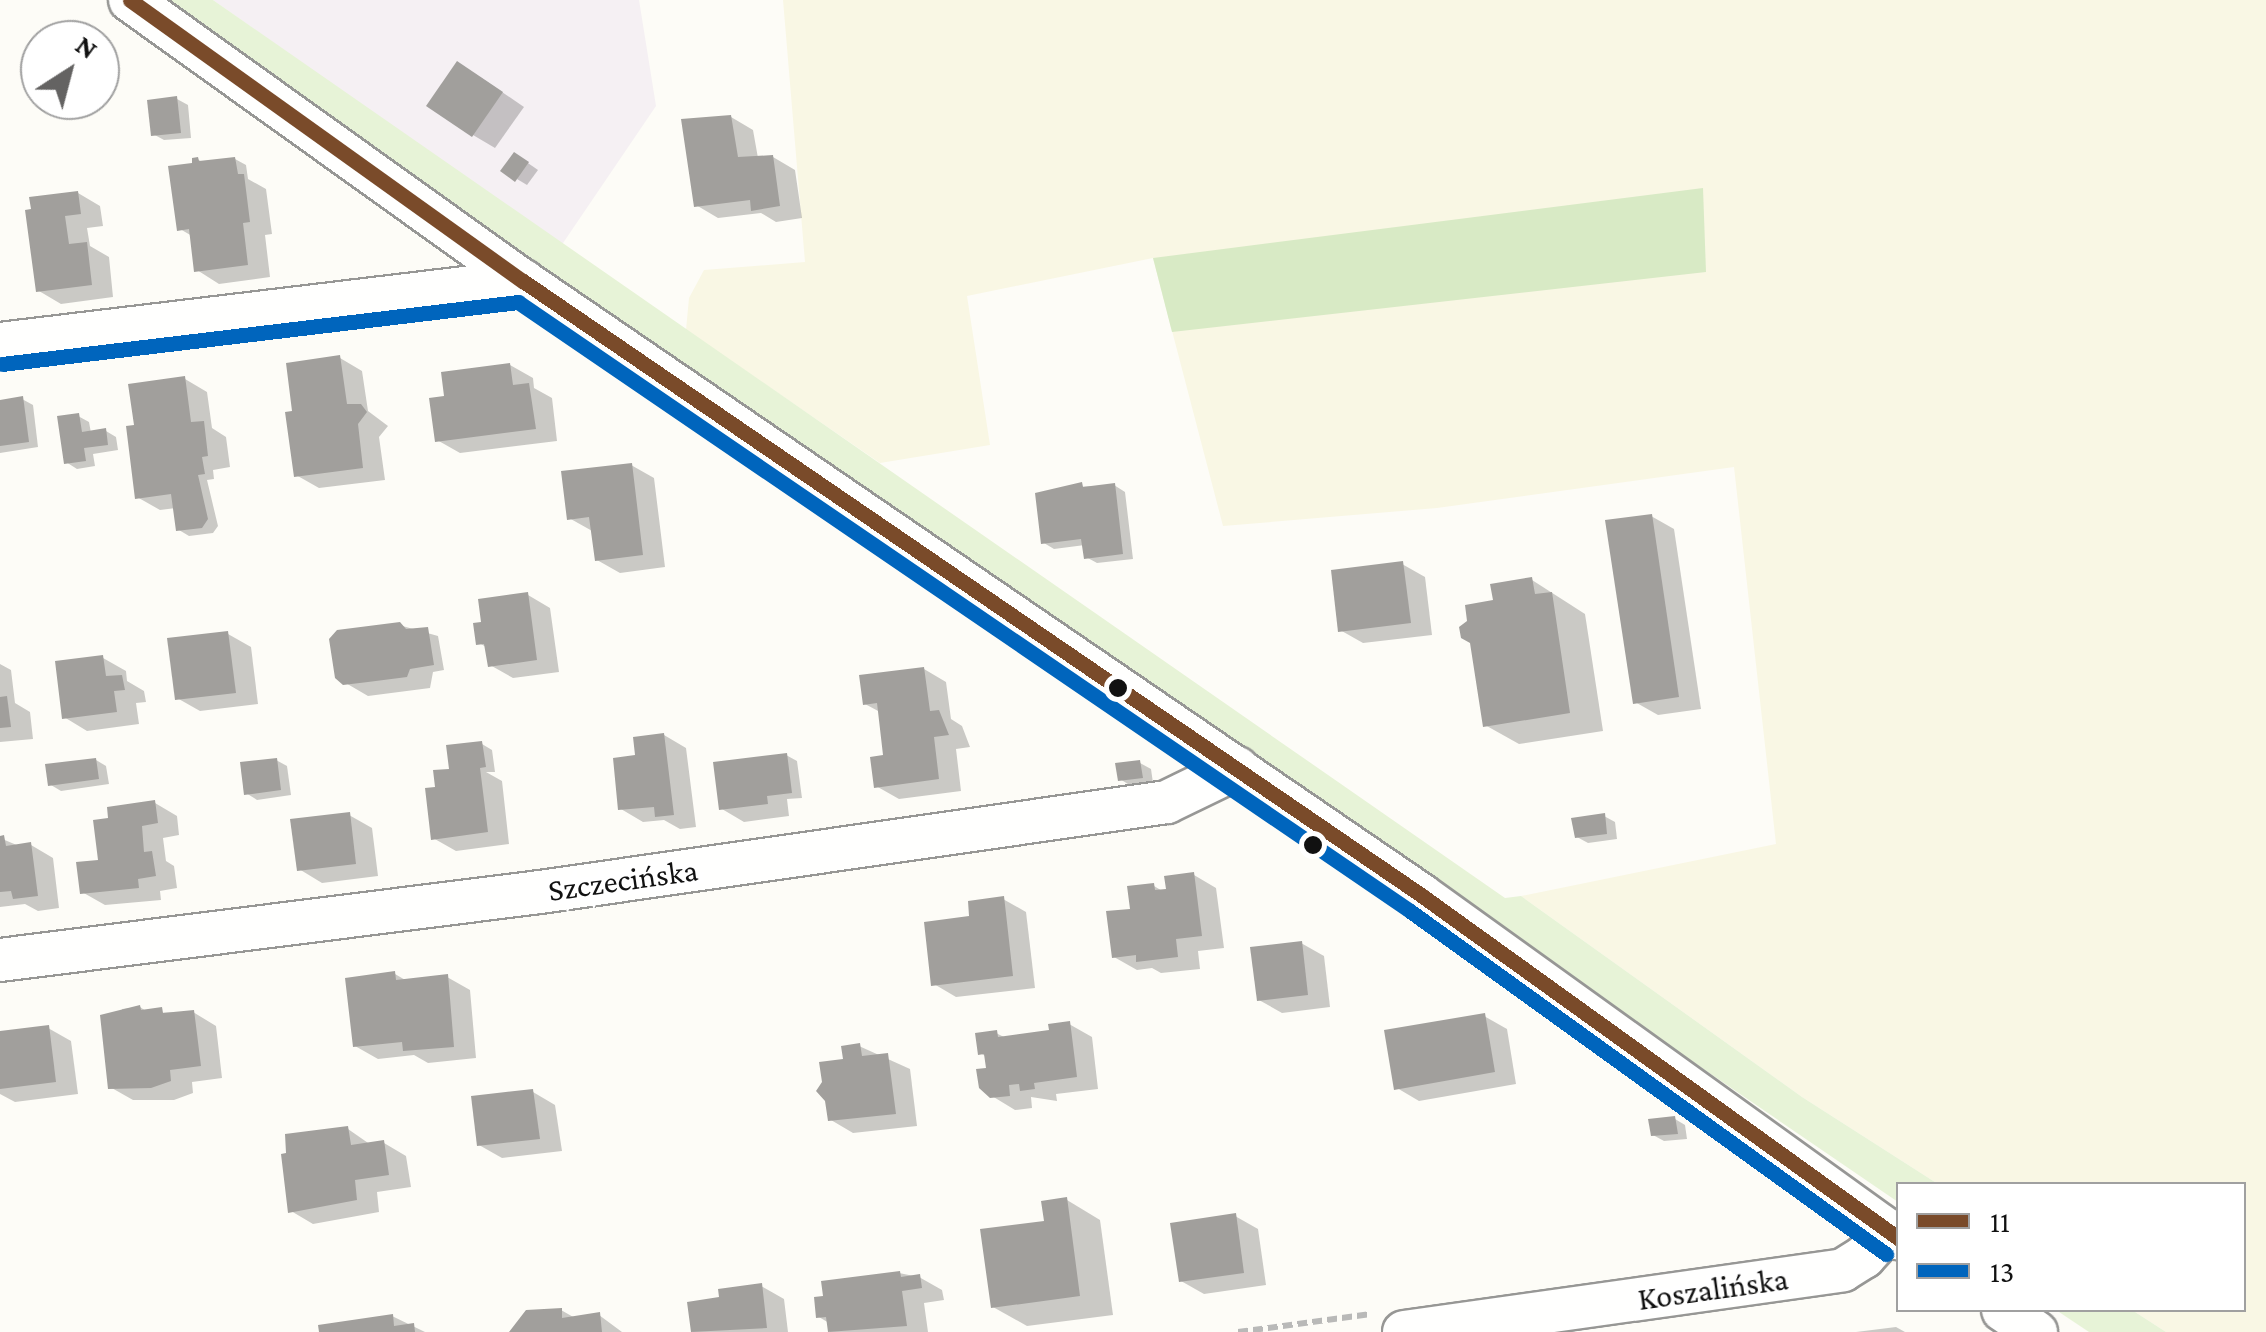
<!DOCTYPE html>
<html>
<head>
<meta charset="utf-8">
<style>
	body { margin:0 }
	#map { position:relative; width:2266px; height:1332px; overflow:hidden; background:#fdfcf7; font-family:"Crimson Pro",serif }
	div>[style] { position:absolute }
	.industrial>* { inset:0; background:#f5f0f3 }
	.farmland>* { inset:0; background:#f9f7e4 }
	.green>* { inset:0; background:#e7f3d7 }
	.forest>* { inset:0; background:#d8eac5 }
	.shadow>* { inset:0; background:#0003 }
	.building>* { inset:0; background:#a19f9c }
	.path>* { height:6px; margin-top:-3px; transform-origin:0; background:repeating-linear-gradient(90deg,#b9b9b8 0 10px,transparent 0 15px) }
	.roads { filter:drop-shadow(2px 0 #979795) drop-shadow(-2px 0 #979795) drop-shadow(0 2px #979795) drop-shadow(0 -2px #979795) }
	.street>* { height:42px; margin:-21px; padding:0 21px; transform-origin:21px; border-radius:21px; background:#fffffe }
	.bus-1>* { height:15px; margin:-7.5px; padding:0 7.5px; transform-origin:7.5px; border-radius:7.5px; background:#7a4b2a }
	.bus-2>* { height:15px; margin:-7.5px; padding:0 7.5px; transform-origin:7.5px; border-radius:7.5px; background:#0065bd }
	.dots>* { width:28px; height:28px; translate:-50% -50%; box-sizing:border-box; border:5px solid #fff; border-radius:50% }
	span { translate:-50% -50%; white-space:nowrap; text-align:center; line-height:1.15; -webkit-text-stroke:10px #fff; paint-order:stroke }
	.street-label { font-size:32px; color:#111 }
	.legend { position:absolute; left:1896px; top:1182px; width:350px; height:130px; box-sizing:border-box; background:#fff; border:2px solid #a0a0a0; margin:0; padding:12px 18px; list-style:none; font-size:30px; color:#111 }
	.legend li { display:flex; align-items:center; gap:20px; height:50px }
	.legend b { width:50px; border:2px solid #a0a0a0 }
	.north { position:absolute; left:20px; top:20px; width:100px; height:100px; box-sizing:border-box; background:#fff; border:2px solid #a0a0a0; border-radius:50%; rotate:36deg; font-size:28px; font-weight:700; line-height:40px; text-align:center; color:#111 }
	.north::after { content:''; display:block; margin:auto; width:35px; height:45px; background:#646362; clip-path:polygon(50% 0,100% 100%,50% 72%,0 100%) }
</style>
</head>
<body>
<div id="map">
	<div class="industrial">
		<i style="clip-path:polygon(213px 0,639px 0,656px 106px,561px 246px)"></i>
	</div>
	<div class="farmland">
		<i style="clip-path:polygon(783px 0,2266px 0,2266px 1332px,2166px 1332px,2132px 1310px,2244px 1310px,2244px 1184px,1938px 1184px,1802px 1097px,1521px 896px,1776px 844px,1734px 467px,1437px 508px,1223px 526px,1153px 258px,967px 296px,990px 445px,880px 463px,686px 330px,689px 298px,704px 270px,805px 262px)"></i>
	</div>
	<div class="green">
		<i style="clip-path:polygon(156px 0,213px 0,1505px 898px,1521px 896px,1802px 1097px,1938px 1184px,1898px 1184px,1898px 1202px,941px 548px)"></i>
		<i style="clip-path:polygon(2056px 1310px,2132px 1310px,2166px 1332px,2089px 1332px)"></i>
	</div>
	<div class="forest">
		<i style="clip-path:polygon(1703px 188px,1706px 272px,1172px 332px,1153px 258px)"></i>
	</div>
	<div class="shadow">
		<i style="clip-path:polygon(480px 77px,524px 107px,495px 148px,473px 135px)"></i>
		<i style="clip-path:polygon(177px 99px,188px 105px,191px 138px,164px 140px,153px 134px)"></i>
		<i style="clip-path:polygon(731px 117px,753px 130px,758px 158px,773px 157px,795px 170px,802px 218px,776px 222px,761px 213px,718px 218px,696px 205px)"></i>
		<i style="clip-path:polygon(197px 159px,204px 163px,235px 159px,246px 165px,248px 179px,266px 189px,272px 234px,265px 235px,270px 277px,219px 284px,197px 270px,192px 236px,180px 229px)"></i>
		<i style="clip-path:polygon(525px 161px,538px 170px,527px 185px,517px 179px)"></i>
		<i style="clip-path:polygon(78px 193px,100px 206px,103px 226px,87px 228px,90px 246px,109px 257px,113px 297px,61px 304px,39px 291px,28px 212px)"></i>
		<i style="clip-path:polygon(340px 358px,362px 371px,368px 411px,388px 426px,379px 437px,385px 480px,319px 488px,296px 475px,295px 414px)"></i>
		<i style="clip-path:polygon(510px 365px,533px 378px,534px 388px,552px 398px,557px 441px,460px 453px,437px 440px,447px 398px)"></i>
		<i style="clip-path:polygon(185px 379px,207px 392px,212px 428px,226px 437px,230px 467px,213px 470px,214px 479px,207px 480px,218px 526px,213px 533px,189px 536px,179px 530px,176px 508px,160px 510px,137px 497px,136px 427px)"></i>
		<i style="clip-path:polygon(22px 399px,33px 405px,38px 447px,0 453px,0 402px)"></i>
		<i style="clip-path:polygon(78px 416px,89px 422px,91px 433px,106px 431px,116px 437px,118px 450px,93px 454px,95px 466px,77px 469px,66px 462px)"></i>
		<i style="clip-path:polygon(631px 465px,654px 478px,665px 567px,620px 573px,597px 560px,594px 532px,569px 518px)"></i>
		<i style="clip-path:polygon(1114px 485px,1125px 492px,1133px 559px,1097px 563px,1086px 557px,1085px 545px,1054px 549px,1044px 543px,1058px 488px)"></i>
		<i style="clip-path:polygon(1651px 516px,1674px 529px,1701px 709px,1658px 715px,1635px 702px)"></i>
		<i style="clip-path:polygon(1402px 564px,1425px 577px,1432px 635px,1363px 643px,1340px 630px)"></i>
		<i style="clip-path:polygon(1532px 580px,1585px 614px,1603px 731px,1519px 744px,1485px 725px,1469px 622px)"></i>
		<i style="clip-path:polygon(528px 595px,550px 608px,559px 672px,513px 678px,490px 665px,488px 648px,479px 643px)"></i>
		<i style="clip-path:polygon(399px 625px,438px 636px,444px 670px,433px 672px,430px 688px,368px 696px,344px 682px)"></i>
		<i style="clip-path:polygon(228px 634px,251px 647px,258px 704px,200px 711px,177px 698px)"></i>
		<i style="clip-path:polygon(103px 658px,126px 671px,127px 681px,144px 691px,146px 702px,136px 703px,139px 724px,87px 731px,64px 717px)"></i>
		<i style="clip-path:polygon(0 664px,11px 670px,15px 703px,30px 712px,33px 739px,0 742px)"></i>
		<i style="clip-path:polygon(924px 669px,946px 682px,951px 719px,962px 726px,970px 747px,956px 749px,961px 791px,899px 799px,876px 786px,886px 757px,880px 712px,865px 704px)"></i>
		<i style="clip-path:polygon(664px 735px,686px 748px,696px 827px,680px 829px,664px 820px,643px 822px,621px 809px,638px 757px)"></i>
		<i style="clip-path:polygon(482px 744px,492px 750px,495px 772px,486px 772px,502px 781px,509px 844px,456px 851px,433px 838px,438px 790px)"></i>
		<i style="clip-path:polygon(786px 755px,797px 761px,802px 798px,787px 799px,789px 816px,744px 822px,722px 809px)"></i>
		<i style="clip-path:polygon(96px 760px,106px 766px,109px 784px,61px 791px,51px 785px)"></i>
		<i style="clip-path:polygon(276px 760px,287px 766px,291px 795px,257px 800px,246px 793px)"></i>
		<i style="clip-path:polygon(1140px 763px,1151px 769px,1153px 783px,1131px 786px,1120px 779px)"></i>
		<i style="clip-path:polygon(155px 803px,177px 816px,179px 835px,163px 838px,166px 861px,174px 866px,177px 888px,160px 891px,161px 900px,105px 905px,82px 892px,100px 862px)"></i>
		<i style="clip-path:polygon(349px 815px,372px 828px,378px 876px,322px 883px,299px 869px)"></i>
		<i style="clip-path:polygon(1604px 816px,1615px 822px,1617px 839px,1588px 843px,1577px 837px)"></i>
		<i style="clip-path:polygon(0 838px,19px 846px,31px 845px,53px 858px,59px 908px,38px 911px,25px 904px,0 907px)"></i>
		<i style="clip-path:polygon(1194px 875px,1216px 888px,1224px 948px,1198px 951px,1200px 969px,1161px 973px,1152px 968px,1137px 970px,1114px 957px,1133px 911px,1154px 886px,1164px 892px)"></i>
		<i style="clip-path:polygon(1003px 899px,1026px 912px,1035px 988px,956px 997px,934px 984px,972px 918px)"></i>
		<i style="clip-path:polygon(1301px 943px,1324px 956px,1330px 1007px,1282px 1013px,1259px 1000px)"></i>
		<i style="clip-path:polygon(395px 974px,407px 981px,447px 977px,470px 990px,476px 1058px,428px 1063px,414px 1055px,378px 1059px,355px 1046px)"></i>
		<i style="clip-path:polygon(140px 1007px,149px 1013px,193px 1012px,216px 1026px,222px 1078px,192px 1082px,193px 1093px,174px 1100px,133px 1100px,110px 1087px,122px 1009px)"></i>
		<i style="clip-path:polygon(1484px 1016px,1507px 1029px,1516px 1084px,1419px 1101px,1397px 1088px)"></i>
		<i style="clip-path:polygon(1069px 1024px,1092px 1037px,1098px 1089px,1056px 1094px,1057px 1101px,1031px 1097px,1032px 1108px,1015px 1110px,992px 1096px,987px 1057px,980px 1053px,996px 1033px,1006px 1038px,1052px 1033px)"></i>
		<i style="clip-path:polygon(48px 1028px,71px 1041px,78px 1094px,15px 1102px,0 1094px,0 1033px)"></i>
		<i style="clip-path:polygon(859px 1046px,910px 1069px,917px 1126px,853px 1133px,831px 1120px,827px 1100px,846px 1061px)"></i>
		<i style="clip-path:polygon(533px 1092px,555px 1105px,562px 1151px,502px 1158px,479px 1145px)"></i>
		<i style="clip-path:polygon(1675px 1119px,1685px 1125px,1687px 1139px,1664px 1141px,1653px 1135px)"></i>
		<i style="clip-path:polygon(348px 1129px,371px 1145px,384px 1143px,406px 1156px,411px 1187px,377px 1192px,379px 1212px,313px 1224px,291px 1211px)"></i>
		<i style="clip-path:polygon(1067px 1200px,1100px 1220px,1113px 1315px,1027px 1326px,993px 1307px,1047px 1223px)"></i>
		<i style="clip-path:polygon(1235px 1216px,1258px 1229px,1266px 1285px,1204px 1294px,1181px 1281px)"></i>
		<i style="clip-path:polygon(899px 1273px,919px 1277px,942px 1290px,944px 1300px,924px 1303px,928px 1332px,830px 1332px,829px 1323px,819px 1317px)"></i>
		<i style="clip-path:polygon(761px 1286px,784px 1299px,788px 1332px,693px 1332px,689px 1304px,722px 1299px)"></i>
		<i style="clip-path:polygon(561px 1310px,575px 1318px,599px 1315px,622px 1332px,513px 1332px)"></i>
		<i style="clip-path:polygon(392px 1316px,425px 1332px,322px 1332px)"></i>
		<i style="clip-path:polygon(1896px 1327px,1905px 1332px,1856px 1332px)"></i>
	</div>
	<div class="building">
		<i style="clip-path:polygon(457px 61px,503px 92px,472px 137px,426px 106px)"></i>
		<i style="clip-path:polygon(177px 96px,181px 133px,151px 136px,147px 100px)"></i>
		<i style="clip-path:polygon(731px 115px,738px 157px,773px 155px,780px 206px,751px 211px,750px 200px,694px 207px,681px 119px)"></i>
		<i style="clip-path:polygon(514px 152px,529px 162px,515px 182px,500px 171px)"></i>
		<i style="clip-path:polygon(198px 157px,199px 161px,235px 157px,238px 174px,244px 174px,250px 222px,243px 223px,248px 265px,194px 272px,189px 229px,177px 231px,168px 166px,192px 163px,192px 158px)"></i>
		<i style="clip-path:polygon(78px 191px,81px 214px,65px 216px,69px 244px,87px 242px,92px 285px,36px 292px,25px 210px,31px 209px,29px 197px)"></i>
		<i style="clip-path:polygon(340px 355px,347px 404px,361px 404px,367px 412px,358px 424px,363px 468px,294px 477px,285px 412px,292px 411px,286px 363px)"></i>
		<i style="clip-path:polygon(510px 363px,513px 385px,529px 383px,536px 429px,435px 442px,429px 398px,444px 396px,441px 372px)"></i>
		<i style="clip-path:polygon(185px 376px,191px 422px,204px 421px,208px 456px,202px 457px,205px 474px,198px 475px,208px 519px,202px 528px,176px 531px,171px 494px,135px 499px,126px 426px,134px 425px,128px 384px)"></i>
		<i style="clip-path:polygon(23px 396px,29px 442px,0 446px,0 400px)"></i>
		<i style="clip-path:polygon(79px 413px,82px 432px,106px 428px,108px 445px,84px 448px,86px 461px,64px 464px,57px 416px)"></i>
		<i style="clip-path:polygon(632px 463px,643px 555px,595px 561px,589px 517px,567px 520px,561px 471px)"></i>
		<i style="clip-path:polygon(1082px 482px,1083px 487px,1115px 483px,1123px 554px,1084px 559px,1081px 539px,1041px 544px,1035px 493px)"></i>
		<i style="clip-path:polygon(1652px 514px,1679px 697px,1633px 704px,1605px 520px)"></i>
		<i style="clip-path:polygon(1403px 561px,1411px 623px,1338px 632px,1331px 570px)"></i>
		<i style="clip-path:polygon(1532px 577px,1535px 594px,1552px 592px,1570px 713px,1483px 727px,1470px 643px,1461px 638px,1459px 627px,1467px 621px,1465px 605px,1493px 600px,1490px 584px)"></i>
		<i style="clip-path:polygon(528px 592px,537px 660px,488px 667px,484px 644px,476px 645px,473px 623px,481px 622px,478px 599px)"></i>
		<i style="clip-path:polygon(400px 622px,406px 629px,428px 627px,434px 665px,410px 669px,407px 677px,368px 682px,343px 685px,335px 678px,329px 639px,337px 630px)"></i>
		<i style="clip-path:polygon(228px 631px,236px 693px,175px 700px,167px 638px)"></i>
		<i style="clip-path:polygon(103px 655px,106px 676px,122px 675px,125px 690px,114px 691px,117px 712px,62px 719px,55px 661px)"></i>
		<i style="clip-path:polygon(924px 667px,930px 711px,939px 710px,949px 735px,934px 737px,939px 779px,874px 788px,870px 757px,883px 755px,877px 703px,863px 705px,859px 675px)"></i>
		<i style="clip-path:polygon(7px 696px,11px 727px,0 728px,0 697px)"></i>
		<i style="clip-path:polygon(664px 733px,674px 815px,655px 817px,654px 807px,618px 810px,613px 758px,635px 755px,633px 737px)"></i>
		<i style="clip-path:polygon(482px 741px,486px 767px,480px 768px,488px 832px,431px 840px,425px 788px,435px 787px,433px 770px,449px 769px,446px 745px)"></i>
		<i style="clip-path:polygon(787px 753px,792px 793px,767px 796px,768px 804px,719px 810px,713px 762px)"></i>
		<i style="clip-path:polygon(96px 758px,99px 779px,48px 786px,45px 764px)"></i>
		<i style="clip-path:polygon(277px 758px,281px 790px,244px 795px,240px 762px)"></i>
		<i style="clip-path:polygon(1140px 760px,1143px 778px,1118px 781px,1115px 763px)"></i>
		<i style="clip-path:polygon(155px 800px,158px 823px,142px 826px,144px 852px,152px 851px,156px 876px,138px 879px,139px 888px,80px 894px,76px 862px,98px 860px,93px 820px,108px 818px,107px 807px)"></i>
		<i style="clip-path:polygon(350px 812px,356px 864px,297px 871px,290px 819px)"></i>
		<i style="clip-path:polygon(1605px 813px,1607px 834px,1575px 838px,1571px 818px)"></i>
		<i style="clip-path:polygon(4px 835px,6px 846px,31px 842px,38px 896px,13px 899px,11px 891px,0 892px,0 836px)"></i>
		<i style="clip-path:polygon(1194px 872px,1202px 936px,1176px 939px,1178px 957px,1136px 962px,1136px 955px,1112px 958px,1106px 911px,1130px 909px,1127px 886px,1154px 883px,1155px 890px,1166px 889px,1164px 876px)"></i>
		<i style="clip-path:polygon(1004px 896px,1013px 976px,931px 986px,924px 922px,969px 916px,968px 901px)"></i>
		<i style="clip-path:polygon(1302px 941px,1308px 995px,1257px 1001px,1250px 947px)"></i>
		<i style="clip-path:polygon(395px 971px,396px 980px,448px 974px,454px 1047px,403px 1051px,402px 1042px,353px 1047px,345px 978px)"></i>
		<i style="clip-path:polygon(140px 1005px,141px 1010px,162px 1007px,163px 1013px,194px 1010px,201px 1066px,170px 1070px,171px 1081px,151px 1088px,108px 1089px,100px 1015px)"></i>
		<i style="clip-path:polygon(1485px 1013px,1495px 1072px,1394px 1090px,1384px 1030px)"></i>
		<i style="clip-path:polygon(1070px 1021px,1077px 1077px,1034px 1083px,1035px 1089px,1020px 1091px,1019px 1084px,1009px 1085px,1010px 1096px,990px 1098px,979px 1088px,976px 1069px,986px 1068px,984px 1054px,978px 1055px,975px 1033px,997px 1030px,998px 1037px,1049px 1030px,1048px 1024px)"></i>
		<i style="clip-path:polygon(49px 1025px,56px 1082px,0 1089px,0 1031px)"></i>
		<i style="clip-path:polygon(860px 1043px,862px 1056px,888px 1053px,896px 1114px,828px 1121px,825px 1101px,816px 1091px,822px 1082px,819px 1062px,843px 1059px,841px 1046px)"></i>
		<i style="clip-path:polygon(533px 1089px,540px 1139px,477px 1146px,471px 1096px)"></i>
		<i style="clip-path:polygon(1675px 1116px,1678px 1134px,1651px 1136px,1648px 1119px)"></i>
		<i style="clip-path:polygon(348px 1126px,351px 1145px,384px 1140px,389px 1175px,355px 1180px,357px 1200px,288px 1213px,281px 1154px,286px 1153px,285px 1134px)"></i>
		<i style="clip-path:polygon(1067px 1197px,1080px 1296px,991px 1308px,980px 1229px,1044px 1221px,1041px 1201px)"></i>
		<i style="clip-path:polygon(1236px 1213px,1244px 1273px,1179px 1282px,1170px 1223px)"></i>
		<i style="clip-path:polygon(900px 1271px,901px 1277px,920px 1274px,922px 1288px,902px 1291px,907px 1326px,828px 1332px,826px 1317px,816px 1318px,814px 1297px,823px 1296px,821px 1281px)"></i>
		<i style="clip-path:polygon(762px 1283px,767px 1328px,691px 1332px,687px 1302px,719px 1297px,718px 1289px)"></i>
		<i style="clip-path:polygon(562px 1308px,562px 1318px,600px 1312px,602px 1332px,509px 1332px,526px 1310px)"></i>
		<i style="clip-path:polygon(393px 1314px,394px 1326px,414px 1323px,415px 1332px,319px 1332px,318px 1325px)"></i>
	</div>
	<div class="path">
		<i style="left:1238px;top:1332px;width:134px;rotate:-7.7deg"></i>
	</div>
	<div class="roads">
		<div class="street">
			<i style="left:130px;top:0;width:483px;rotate:35.6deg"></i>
			<i style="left:523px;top:281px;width:1088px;rotate:34.36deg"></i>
			<i style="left:1421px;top:895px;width:588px;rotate:35.72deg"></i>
			<i style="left:0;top:344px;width:527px;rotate:-6.87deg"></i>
			<i style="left:0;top:960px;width:544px;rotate:-7.18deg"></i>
			<i style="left:540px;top:892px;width:633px;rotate:-8.17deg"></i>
			<i style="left:1167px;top:802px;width:78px;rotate:-25.9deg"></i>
			<i style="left:2003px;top:1310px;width:40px;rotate:34deg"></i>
			<i style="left:1404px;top:1332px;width:443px;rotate:-8deg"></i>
			<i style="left:1843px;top:1270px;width:25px;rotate:-32deg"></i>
			<i style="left:1864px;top:1257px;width:36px;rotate:-48deg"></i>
		</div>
	</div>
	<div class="bus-1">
		<i style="left:130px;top:0;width:483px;rotate:35.6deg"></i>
		<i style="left:523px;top:281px;width:1088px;rotate:34.36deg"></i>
		<i style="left:1421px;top:895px;width:588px;rotate:35.72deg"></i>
	</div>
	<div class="bus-2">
		<i style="left:2px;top:364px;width:520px;rotate:-6.85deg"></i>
		<i style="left:518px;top:302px;width:1080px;rotate:34.32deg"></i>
		<i style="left:1410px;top:911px;width:587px;rotate:35.78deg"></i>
	</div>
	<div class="dots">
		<i style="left:1118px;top:688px;background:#111"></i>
		<i style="left:1313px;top:845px;background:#111"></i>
	</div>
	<div class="street-label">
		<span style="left:623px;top:880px;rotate:-8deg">Szczecińska</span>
		<span style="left:1713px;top:1289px;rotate:-8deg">Koszalińska</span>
	</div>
	<ul class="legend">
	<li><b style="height:12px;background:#7a4b2a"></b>11</li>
	<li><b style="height:12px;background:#0065bd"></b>13</li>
	</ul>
	<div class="north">N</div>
</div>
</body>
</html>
